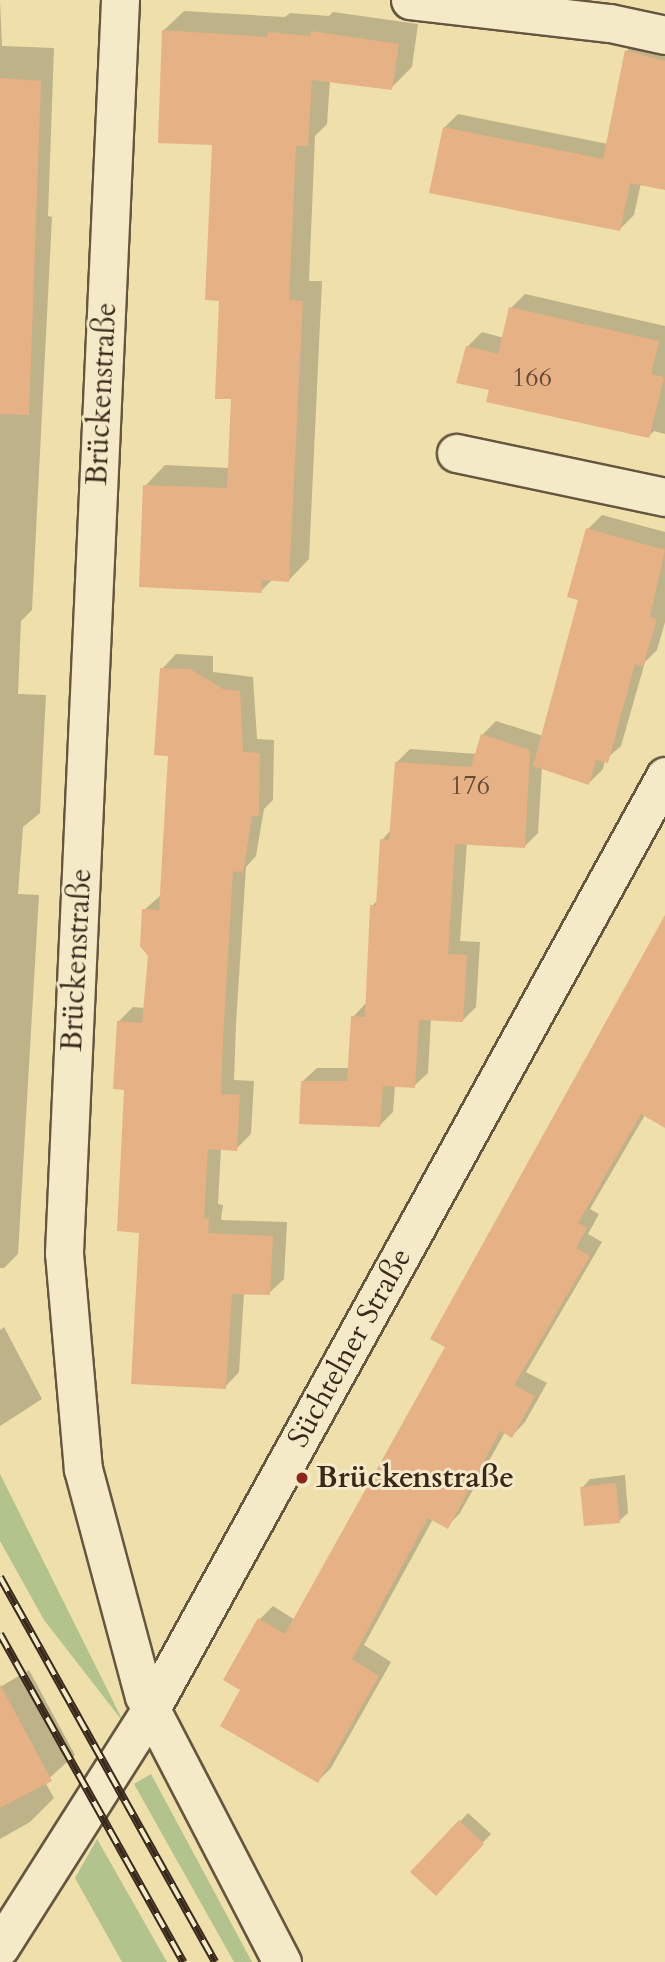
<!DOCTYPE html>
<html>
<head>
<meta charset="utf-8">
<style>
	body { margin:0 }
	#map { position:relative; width:665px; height:1962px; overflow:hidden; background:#eedfab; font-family:Cardo,serif }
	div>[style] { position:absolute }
	.green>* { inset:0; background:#b3c38d }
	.shadow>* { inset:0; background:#0003 }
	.building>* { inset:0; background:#e7b186 }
	.roads { filter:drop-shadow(2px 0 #665640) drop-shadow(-2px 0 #665640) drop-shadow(0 2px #665640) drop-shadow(0 -2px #665640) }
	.street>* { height:37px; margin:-18.5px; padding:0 18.5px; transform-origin:18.5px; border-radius:18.5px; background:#f4eac8 }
	.rail>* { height:8px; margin-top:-4px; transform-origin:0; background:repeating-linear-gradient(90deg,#f4eac8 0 16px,#39291c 0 32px); box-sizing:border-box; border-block:2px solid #39291c }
	.dots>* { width:19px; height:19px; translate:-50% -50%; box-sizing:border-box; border:4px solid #f4eac8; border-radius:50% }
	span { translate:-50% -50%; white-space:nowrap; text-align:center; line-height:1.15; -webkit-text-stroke:6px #f4eac8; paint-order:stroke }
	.number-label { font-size:26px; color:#644b36 }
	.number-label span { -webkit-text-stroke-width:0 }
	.street-label { font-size:30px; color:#39291c }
	.poi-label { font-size:30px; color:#39291c; font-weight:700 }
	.left { translate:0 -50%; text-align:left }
</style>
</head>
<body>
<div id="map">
	<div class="green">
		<i style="clip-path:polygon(0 1474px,124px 1723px,44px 1620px,0 1541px)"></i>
		<i style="clip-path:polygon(151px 1774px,252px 1962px,234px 1962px,134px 1784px)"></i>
		<i style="clip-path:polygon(97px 1839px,167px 1962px,122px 1962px,75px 1878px)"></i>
	</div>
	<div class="shadow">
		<i style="clip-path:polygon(0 0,2px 46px,54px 48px,48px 216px,52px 217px,32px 610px,21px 621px,18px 694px,46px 695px,40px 813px,23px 827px,18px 894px,39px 895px,18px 1254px,4px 1268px,0 1268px)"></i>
		<i style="clip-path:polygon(184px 11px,285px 17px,290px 13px,329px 16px,333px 12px,418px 24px,412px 67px,391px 88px,330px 80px,327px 124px,315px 136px,309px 281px,322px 281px,309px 559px,289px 580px,273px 579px,261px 591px,145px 486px,165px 465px,229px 468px,232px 398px,221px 299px,214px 143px,163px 31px)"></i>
		<i style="clip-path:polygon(641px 36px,665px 44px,665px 188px,641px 183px,634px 215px,620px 229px,444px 128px,458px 114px,608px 144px,627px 51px)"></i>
		<i style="clip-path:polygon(525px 294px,665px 326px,665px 434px,654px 431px,649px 436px,535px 408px,531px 412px,488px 401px,491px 389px,459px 382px,468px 346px,482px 332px,504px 338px,511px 308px)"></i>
		<i style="clip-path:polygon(602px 515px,665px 532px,665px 622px,657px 650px,645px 662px,621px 746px,605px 760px,603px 769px,589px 783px,542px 767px,538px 833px,525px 846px,467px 843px,460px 941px,480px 942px,476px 1007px,462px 1021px,431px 1019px,428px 1073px,414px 1086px,395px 1085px,393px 1112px,380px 1125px,303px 1081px,317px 1068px,349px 1068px,353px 1017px,366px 1003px,372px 906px,378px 900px,382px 840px,391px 830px,396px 763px,410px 749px,477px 754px,482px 735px,496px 721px,543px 736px,580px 599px,588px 529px)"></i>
		<i style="clip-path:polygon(176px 654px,213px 656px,213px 672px,253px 677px,257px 739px,274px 740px,273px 800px,264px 809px,256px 856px,246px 867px,236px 1024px,234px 1080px,254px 1081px,251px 1134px,236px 1149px,221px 1148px,218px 1204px,223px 1205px,221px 1220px,287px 1222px,284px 1279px,269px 1293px,244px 1293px,239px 1372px,225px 1387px,140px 1231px,118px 1022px,133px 1007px,145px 1008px,150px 956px,144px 910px,161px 895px,169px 754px,162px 669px)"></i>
		<i style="clip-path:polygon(665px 928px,665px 1126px,645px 1115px,590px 1209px,599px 1214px,588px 1234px,602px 1242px,526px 1372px,547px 1383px,525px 1422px,512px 1436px,505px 1432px,460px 1513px,447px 1527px,433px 1519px,364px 1645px,391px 1662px,331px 1768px,318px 1781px,243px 1690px,259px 1620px,273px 1606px,295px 1620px,447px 1346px)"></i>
		<i style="clip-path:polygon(4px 1327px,42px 1399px,0 1426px,0 1330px)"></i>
		<i style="clip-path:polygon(625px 1475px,628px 1513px,619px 1521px,582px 1488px,590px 1479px)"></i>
		<i style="clip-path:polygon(29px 1670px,75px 1755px,45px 1782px,54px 1798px,30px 1822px,0 1839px,0 1687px)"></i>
		<i style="clip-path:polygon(468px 1813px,491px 1834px,436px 1893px,413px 1872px)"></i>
	</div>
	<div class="building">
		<i style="clip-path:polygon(162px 30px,267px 37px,268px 32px,310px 36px,311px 31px,399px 44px,392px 90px,312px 80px,308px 146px,296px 146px,289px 300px,303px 301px,289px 582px,262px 580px,262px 593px,139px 587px,143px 485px,227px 488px,231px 399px,215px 399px,219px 301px,205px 300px,212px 145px,158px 143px)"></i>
		<i style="clip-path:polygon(625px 50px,665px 61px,665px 190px,630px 183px,620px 231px,429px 193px,443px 127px,603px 159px)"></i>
		<i style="clip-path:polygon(0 78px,41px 81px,29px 415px,0 414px)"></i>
		<i style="clip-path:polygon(509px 307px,659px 341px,651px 374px,664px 377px,649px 438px,486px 402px,489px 390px,456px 383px,466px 346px,498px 354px)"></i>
		<i style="clip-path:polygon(586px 528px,665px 550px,650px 617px,657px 619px,643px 666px,635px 664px,608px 763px,596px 760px,589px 785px,533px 766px,578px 600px,567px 597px)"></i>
		<i style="clip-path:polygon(160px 668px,190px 669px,223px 689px,240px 691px,243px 752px,260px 753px,259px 816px,252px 816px,243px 873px,233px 871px,223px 1040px,221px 1094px,240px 1095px,237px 1151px,208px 1149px,204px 1218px,209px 1218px,208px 1233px,273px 1236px,270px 1295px,232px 1294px,226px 1389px,131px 1384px,139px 1233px,117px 1231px,124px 1090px,113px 1089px,117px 1021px,142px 1023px,148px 956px,140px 946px,142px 909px,159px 910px,168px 756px,154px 755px)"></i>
		<i style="clip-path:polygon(481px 734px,530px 750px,525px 848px,455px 844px,448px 954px,467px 955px,463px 1022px,419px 1020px,415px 1088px,383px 1086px,380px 1127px,299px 1124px,301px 1081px,347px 1081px,351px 1016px,365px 1017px,370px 905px,376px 906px,380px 839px,389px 840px,395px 762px,471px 767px)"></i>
		<i style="clip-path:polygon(665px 915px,665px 1128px,641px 1114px,578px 1223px,587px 1228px,576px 1248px,590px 1256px,514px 1385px,535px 1396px,512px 1438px,500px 1431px,448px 1529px,428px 1518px,352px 1659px,379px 1676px,318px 1783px,220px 1726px,240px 1690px,223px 1680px,258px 1618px,285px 1634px,445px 1347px,430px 1339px)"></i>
		<i style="clip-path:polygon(616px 1483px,620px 1523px,584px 1526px,580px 1487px)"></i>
		<i style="clip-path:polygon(0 1684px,52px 1781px,0 1808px)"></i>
		<i style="clip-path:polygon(459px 1820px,484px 1844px,436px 1896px,410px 1872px)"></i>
	</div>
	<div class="roads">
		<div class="street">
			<i style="left:120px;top:0;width:1254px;rotate:92.56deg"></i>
			<i style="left:64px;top:1253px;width:217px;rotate:85deg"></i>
			<i style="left:83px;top:1469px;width:235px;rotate:75deg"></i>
			<i style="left:144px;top:1696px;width:300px;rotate:62.6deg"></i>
			<i style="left:410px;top:0;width:201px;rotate:6.6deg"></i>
			<i style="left:610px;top:23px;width:56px;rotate:12.3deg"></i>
			<i style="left:456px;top:453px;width:214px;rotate:11.9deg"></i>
			<i style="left:0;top:1947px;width:278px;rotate:-57.6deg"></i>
			<i style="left:149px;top:1712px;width:1069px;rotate:-61.13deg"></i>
		</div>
	</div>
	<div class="rail">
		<i style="left:0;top:1577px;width:441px;rotate:60.8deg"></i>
		<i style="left:0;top:1634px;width:376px;rotate:60.8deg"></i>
	</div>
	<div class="dots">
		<i style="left:302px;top:1478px;background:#8f2418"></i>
	</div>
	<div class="number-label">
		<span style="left:532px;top:378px">166</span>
		<span style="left:470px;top:786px">176</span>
	</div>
	<div class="street-label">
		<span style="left:102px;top:394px;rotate:-87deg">Brückenstraße</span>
		<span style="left:77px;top:960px;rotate:-87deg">Brückenstraße</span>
		<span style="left:350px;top:1348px;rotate:-61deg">Süchtelner Straße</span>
	</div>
	<div class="poi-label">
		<span class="left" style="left:316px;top:1478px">Brückenstraße</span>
	</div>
</div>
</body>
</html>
